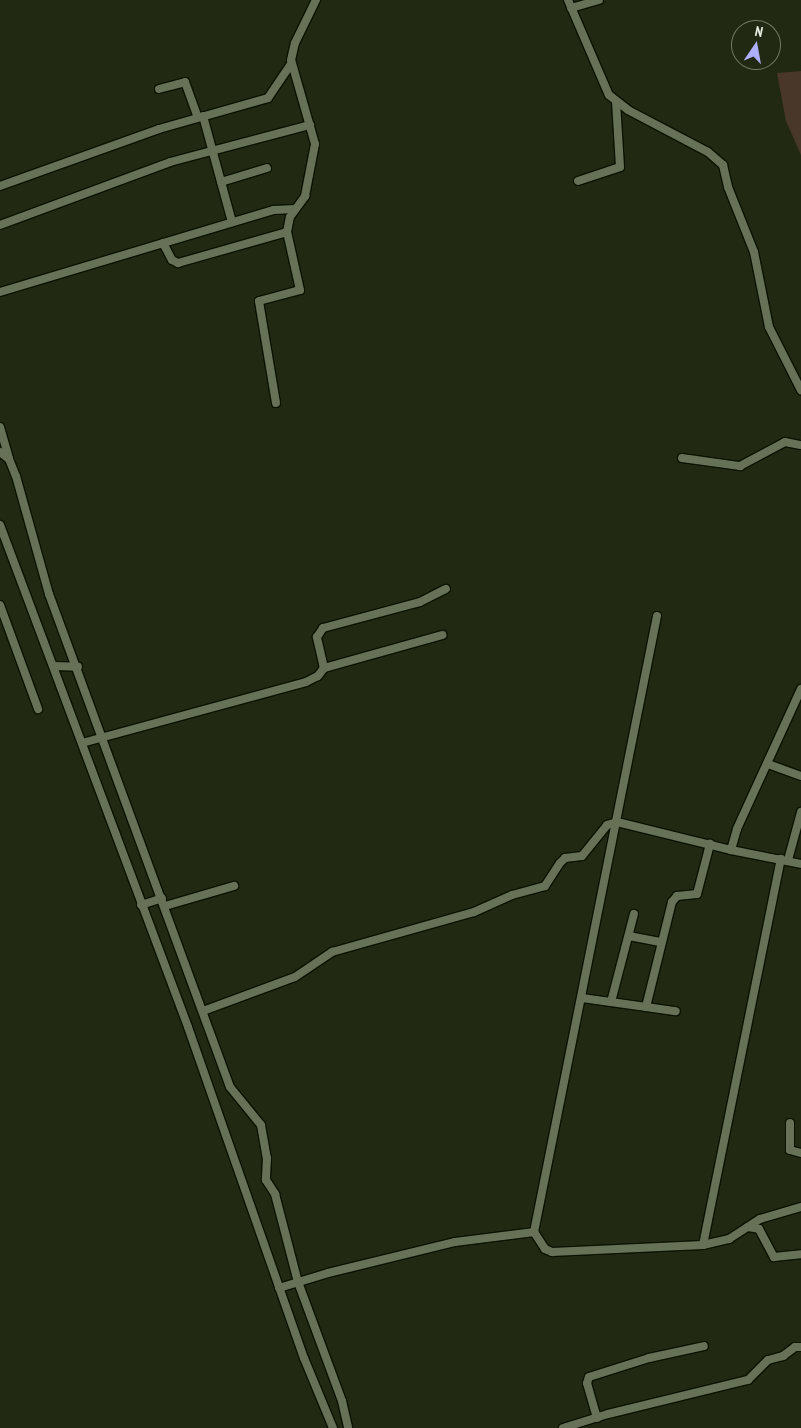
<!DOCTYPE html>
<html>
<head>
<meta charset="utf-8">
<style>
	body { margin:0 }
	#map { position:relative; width:801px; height:1428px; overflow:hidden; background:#212912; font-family:"PT Sans Narrow",sans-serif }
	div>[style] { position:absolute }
	.green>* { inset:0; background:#49382a }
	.roads { filter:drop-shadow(1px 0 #0b1200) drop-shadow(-1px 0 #0b1200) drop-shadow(0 1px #0b1200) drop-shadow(0 -1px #0b1200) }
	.minor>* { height:8px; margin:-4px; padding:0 4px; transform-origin:4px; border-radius:4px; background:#677157 }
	span { translate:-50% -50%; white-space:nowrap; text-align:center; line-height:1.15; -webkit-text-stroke:5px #212912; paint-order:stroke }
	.north { position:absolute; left:731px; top:20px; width:50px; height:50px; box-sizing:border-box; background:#212912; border:1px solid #727965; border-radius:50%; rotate:12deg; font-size:14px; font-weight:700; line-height:20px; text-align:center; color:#ebf1e2 }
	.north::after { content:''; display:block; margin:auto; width:18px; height:22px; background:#adaffb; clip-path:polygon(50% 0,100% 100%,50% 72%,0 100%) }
</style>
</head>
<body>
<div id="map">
	<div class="green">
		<i style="clip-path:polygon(801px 71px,801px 155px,786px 121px,777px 73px)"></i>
	</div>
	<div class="roads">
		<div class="minor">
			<i style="left:568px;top:0;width:103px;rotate:66.7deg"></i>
			<i style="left:609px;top:95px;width:24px;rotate:38deg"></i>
			<i style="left:628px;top:110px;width:90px;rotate:27.7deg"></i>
			<i style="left:708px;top:152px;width:20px;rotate:41deg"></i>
			<i style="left:723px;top:165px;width:23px;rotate:77deg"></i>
			<i style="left:728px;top:187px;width:70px;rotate:68.2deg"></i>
			<i style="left:754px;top:252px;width:76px;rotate:78.7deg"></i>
			<i style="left:769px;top:327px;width:71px;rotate:63.1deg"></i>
			<i style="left:571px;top:8px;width:29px;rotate:-16deg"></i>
			<i style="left:159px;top:89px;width:27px;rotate:-15deg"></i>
			<i style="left:185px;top:82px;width:37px;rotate:70deg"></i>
			<i style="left:203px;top:116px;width:110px;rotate:74.7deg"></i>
			<i style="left:578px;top:181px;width:44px;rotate:-18.4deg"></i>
			<i style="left:620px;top:167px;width:65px;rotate:-93.5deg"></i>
			<i style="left:221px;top:182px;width:48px;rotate:-16.9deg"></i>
			<i style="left:0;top:186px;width:169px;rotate:-19.7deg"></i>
			<i style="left:159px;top:129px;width:113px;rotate:-15.9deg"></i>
			<i style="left:268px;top:98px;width:41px;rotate:-55.9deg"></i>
			<i style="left:0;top:225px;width:181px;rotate:-20.3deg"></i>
			<i style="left:170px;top:162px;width:145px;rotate:-14.8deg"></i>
			<i style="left:163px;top:243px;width:19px;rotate:62deg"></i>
			<i style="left:172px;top:260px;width:7px;rotate:27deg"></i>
			<i style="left:178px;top:263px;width:113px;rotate:-15.9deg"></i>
			<i style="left:0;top:292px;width:286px;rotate:-16.7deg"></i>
			<i style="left:274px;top:210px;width:21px;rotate:-3deg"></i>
			<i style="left:276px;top:403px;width:103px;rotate:-99.5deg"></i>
			<i style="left:259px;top:301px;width:42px;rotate:-15deg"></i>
			<i style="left:300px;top:290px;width:59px;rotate:-102.6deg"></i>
			<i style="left:287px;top:232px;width:15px;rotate:-79deg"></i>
			<i style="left:290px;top:217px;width:26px;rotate:-54deg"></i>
			<i style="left:305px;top:196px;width:53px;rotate:-79.1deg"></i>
			<i style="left:315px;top:144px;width:87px;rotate:-105.9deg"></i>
			<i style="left:291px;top:60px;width:17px;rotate:-77deg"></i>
			<i style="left:295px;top:43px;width:48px;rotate:-64deg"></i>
			<i style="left:0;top:427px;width:33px;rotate:74deg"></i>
			<i style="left:0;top:452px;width:11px;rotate:38deg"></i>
			<i style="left:9px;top:459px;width:18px;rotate:68deg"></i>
			<i style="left:16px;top:476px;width:123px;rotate:74.4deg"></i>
			<i style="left:49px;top:594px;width:525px;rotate:69.84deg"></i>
			<i style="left:230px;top:1087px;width:49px;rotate:50.8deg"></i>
			<i style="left:261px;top:1125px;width:34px;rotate:80deg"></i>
			<i style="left:267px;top:1158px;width:22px;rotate:93deg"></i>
			<i style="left:266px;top:1180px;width:17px;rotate:57deg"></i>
			<i style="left:275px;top:1194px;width:91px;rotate:75.4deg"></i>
			<i style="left:298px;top:1282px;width:127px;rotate:69.7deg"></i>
			<i style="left:342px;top:1401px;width:28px;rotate:77deg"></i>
			<i style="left:682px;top:458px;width:59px;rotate:7.9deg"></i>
			<i style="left:740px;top:466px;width:51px;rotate:-28.1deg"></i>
			<i style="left:785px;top:442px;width:16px;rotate:11deg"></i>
			<i style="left:0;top:525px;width:536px;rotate:69.47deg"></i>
			<i style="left:188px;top:1027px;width:351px;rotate:70.7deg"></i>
			<i style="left:304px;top:1358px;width:76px;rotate:67.5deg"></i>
			<i style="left:0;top:605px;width:111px;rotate:69.9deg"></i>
			<i style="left:657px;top:616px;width:628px;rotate:101.29deg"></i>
			<i style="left:534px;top:1232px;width:20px;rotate:57deg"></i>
			<i style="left:545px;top:1249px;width:8px;rotate:23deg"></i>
			<i style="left:552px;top:1252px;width:151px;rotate:-2.7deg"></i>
			<i style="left:703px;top:1245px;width:27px;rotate:-13deg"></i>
			<i style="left:729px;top:1239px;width:37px;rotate:-33deg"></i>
			<i style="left:760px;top:1219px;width:43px;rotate:-16.3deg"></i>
			<i style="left:54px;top:666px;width:24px;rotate:2deg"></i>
			<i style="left:324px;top:668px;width:32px;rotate:-103deg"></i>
			<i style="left:317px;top:637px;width:11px;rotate:-56deg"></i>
			<i style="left:323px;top:628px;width:100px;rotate:-15deg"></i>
			<i style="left:420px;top:602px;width:29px;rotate:-27deg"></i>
			<i style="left:801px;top:689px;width:154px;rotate:114.6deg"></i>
			<i style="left:737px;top:829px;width:22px;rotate:106deg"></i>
			<i style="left:731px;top:850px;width:71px;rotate:11.3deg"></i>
			<i style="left:82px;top:743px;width:232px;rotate:-15.2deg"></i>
			<i style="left:306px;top:682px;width:13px;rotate:-27deg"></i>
			<i style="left:318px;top:676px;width:10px;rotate:-53deg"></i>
			<i style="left:324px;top:668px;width:123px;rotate:-15.6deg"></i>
			<i style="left:768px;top:764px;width:35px;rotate:20deg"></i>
			<i style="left:788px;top:860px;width:50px;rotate:-74.8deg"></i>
			<i style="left:141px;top:905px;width:22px;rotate:-18deg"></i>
			<i style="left:165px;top:906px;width:72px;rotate:-16.2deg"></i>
			<i style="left:629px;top:936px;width:33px;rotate:11deg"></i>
			<i style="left:582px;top:998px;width:65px;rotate:8deg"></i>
			<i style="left:646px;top:1007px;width:108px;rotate:-76.1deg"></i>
			<i style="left:672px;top:902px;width:8px;rotate:-50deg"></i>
			<i style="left:677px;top:896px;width:20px;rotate:-6deg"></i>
			<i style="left:697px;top:894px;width:52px;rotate:-75.4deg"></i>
			<i style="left:611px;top:1002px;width:91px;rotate:-75.4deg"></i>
			<i style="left:646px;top:1007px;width:30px;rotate:8deg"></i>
			<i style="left:203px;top:1011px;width:98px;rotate:-20.3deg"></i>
			<i style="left:295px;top:977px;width:45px;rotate:-34deg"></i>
			<i style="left:332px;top:952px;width:148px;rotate:-15.7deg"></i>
			<i style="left:474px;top:912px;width:42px;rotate:-24.1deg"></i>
			<i style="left:512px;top:895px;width:34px;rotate:-15deg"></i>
			<i style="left:545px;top:886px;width:27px;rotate:-57deg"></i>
			<i style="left:560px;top:863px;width:7px;rotate:-45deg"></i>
			<i style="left:565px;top:858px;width:17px;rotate:-7deg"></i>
			<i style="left:582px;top:856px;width:40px;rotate:-51deg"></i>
			<i style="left:607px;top:825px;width:10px;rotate:-17deg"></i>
			<i style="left:617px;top:822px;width:117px;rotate:13.8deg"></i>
			<i style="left:790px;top:1123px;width:27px;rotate:90deg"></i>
			<i style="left:790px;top:1150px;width:11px;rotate:15deg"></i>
			<i style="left:748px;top:1227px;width:11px;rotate:10deg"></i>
			<i style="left:759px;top:1229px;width:32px;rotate:62deg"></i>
			<i style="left:774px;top:1257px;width:27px;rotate:-6deg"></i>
			<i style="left:703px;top:1245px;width:394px;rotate:-78.6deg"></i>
			<i style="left:279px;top:1288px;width:51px;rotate:-17deg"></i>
			<i style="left:328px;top:1273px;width:131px;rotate:-13.7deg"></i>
			<i style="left:455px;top:1242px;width:80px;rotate:-7.2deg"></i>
			<i style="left:597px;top:1418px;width:36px;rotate:-106deg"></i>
			<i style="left:587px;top:1383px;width:6px;rotate:-72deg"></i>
			<i style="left:589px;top:1377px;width:63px;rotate:-17.6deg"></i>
			<i style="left:649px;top:1358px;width:56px;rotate:-12.3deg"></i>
			<i style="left:563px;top:1428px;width:47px;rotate:-17.3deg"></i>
			<i style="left:608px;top:1414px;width:144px;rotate:-13.7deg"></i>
			<i style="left:748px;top:1380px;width:28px;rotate:-45deg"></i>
			<i style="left:768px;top:1360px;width:16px;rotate:-15deg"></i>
			<i style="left:783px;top:1356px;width:15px;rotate:-37deg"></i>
			<i style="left:795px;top:1347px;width:6px"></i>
		</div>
	</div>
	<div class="north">N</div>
</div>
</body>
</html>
